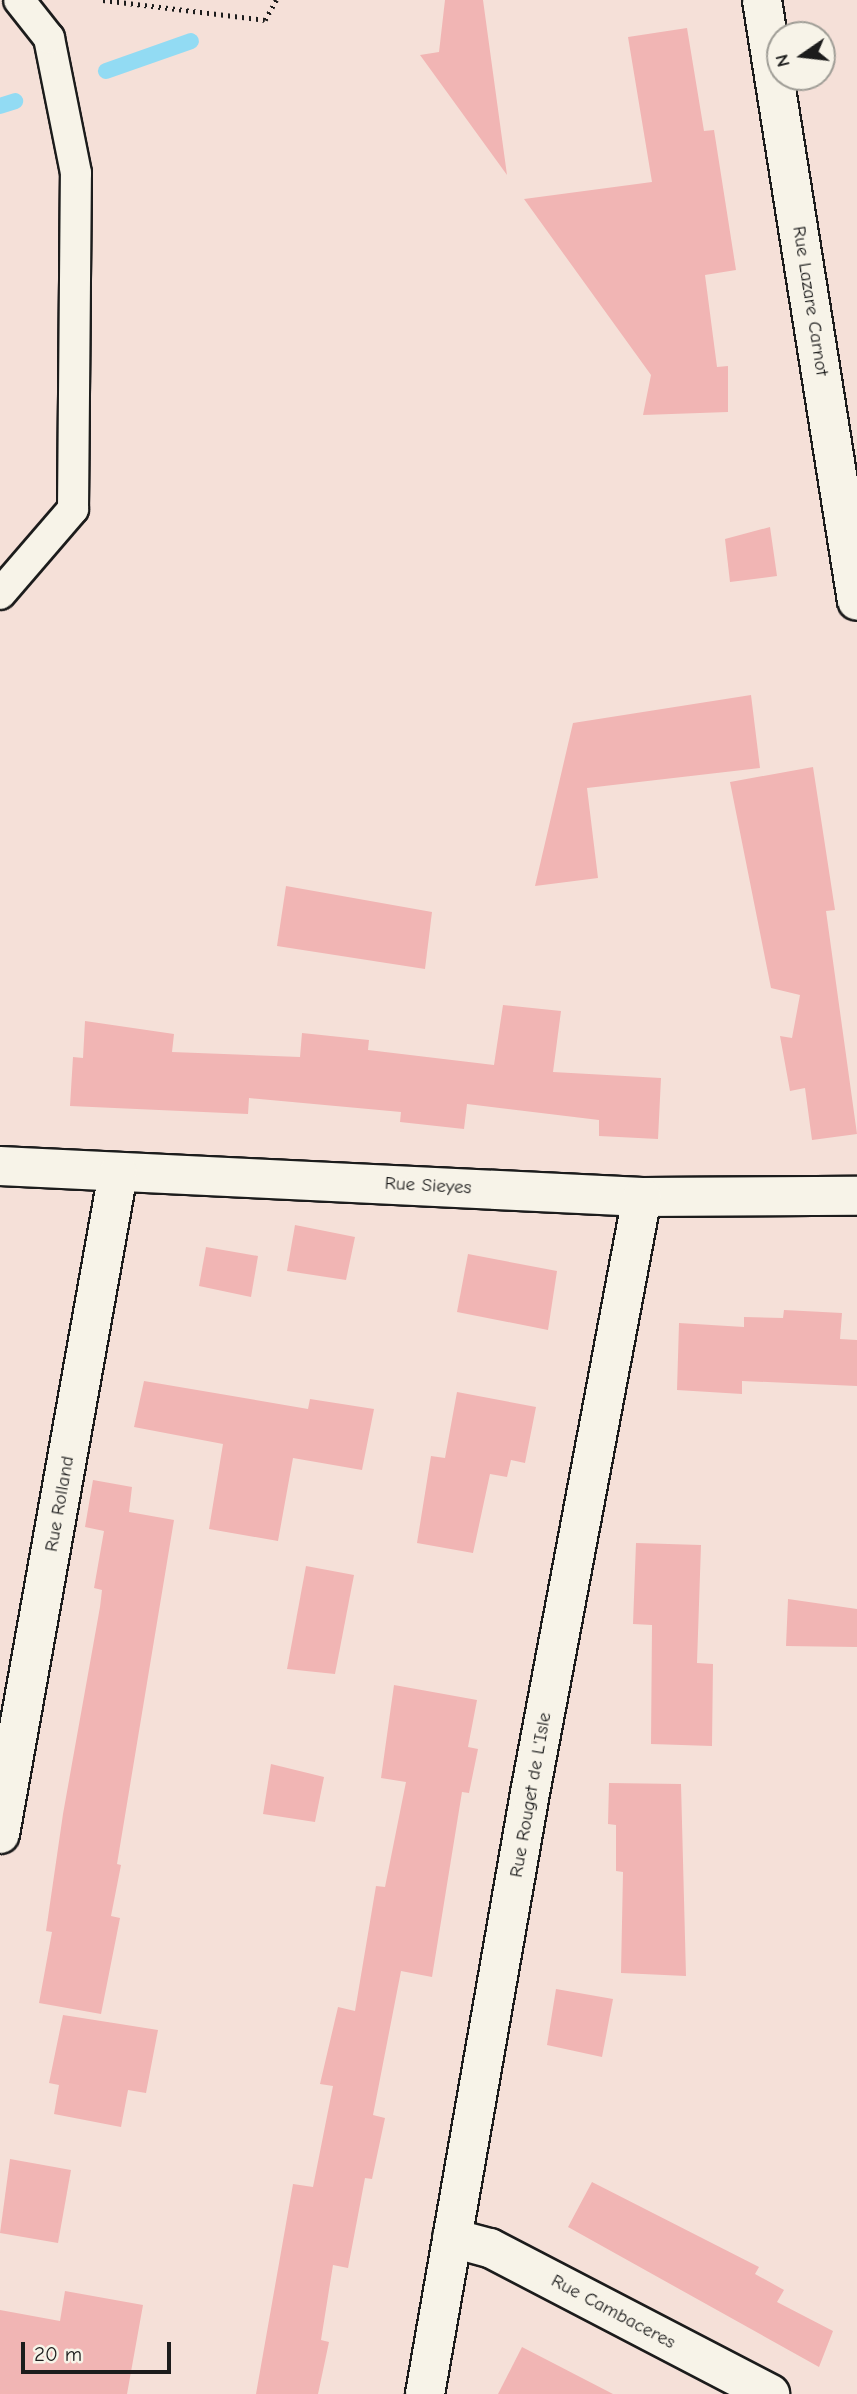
<!DOCTYPE html>
<html>
<head>
<meta charset="utf-8">
<style>
	body { margin:0 }
	#map { position:relative; width:857px; height:2394px; overflow:hidden; background:#f5e0d8; font-family:"Comic Neue",sans-serif }
	div>[style] { position:absolute }
	.stream>* { height:16px; margin:-8px; padding:0 8px; transform-origin:8px; border-radius:8px; background:#92dbf3 }
	.building>* { inset:0; background:#f1b5b4 }
	.path>* { height:4.5px; margin-top:-2.25px; transform-origin:0; background:repeating-linear-gradient(90deg,#1c1c1c 0 2px,transparent 0 7px) }
	.roads { filter:drop-shadow(2px 0 #1c1c1c) drop-shadow(-2px 0 #1c1c1c) drop-shadow(0 2px #1c1c1c) drop-shadow(0 -2px #1c1c1c) }
	.service>* { height:30px; margin:-15px; padding:0 15px; transform-origin:15px; border-radius:15px; background:#f7f3e8 }
	.minor>* { height:38px; margin:-19px; padding:0 19px; transform-origin:19px; border-radius:19px; background:#f7f3e8 }
	span { translate:-50% -50%; white-space:nowrap; text-align:center; line-height:1.15; -webkit-text-stroke:5px #f7f3e8; paint-order:stroke }
	.street-label { font-size:19px; color:#1c1c1c }
	.north { position:absolute; left:766px; top:21px; width:70px; height:70px; box-sizing:border-box; background:#f7f3e8; border:2px solid #9f9d96; border-radius:50%; rotate:256deg; font-size:19px; font-weight:700; line-height:28px; text-align:center; color:#1c1c1c }
	.north::after { content:''; display:block; margin:auto; width:24px; height:32px; background:#1c1c1c; clip-path:polygon(50% 0,100% 100%,50% 72%,0 100%) }
	.scale { position:absolute; left:21px; top:2342px; width:150px; height:32px; box-sizing:border-box; border:4px solid #1c1c1c; border-top:0; padding-left:9px; font-size:21px; line-height:24px; white-space:nowrap; color:#1c1c1c; -webkit-text-stroke:5px #f7f3e8; paint-order:stroke }
</style>
</head>
<body>
<div id="map">
	<div class="stream">
		<i style="left:106px;top:71px;width:90px;rotate:-19.4deg"></i>
		<i style="left:0;top:106px;width:16px;rotate:-18deg"></i>
	</div>
	<div class="building">
		<i style="clip-path:polygon(445px 0,483px 0,507px 175px,420px 55px,439px 52px)"></i>
		<i style="clip-path:polygon(687px 28px,704px 131px,714px 130px,736px 270px,705px 275px,717px 367px,728px 366px,728px 412px,643px 415px,651px 375px,524px 199px,652px 182px,628px 37px)"></i>
		<i style="clip-path:polygon(770px 527px,777px 576px,730px 582px,725px 539px)"></i>
		<i style="clip-path:polygon(751px 695px,760px 768px,587px 788px,598px 878px,535px 886px,573px 723px)"></i>
		<i style="clip-path:polygon(813px 767px,835px 910px,826px 911px,857px 1134px,812px 1140px,805px 1088px,790px 1091px,780px 1036px,792px 1038px,800px 995px,771px 988px,730px 782px)"></i>
		<i style="clip-path:polygon(286px 886px,432px 912px,425px 969px,277px 946px)"></i>
		<i style="clip-path:polygon(503px 1005px,561px 1011px,553px 1072px,661px 1078px,658px 1139px,599px 1136px,599px 1120px,467px 1104px,464px 1129px,400px 1122px,401px 1112px,249px 1098px,248px 1114px,70px 1106px,73px 1057px,83px 1058px,85px 1021px,174px 1034px,172px 1052px,300px 1057px,302px 1033px,369px 1040px,368px 1050px,494px 1065px)"></i>
		<i style="clip-path:polygon(295px 1225px,355px 1237px,346px 1280px,287px 1271px)"></i>
		<i style="clip-path:polygon(206px 1247px,258px 1256px,251px 1297px,199px 1286px)"></i>
		<i style="clip-path:polygon(468px 1254px,557px 1271px,548px 1330px,457px 1312px)"></i>
		<i style="clip-path:polygon(784px 1310px,842px 1313px,840px 1339px,857px 1340px,857px 1386px,742px 1381px,742px 1394px,677px 1390px,679px 1323px,744px 1327px,744px 1317px,783px 1318px)"></i>
		<i style="clip-path:polygon(144px 1381px,308px 1409px,310px 1399px,374px 1409px,362px 1470px,293px 1458px,278px 1541px,209px 1529px,223px 1444px,134px 1427px)"></i>
		<i style="clip-path:polygon(457px 1392px,536px 1407px,525px 1463px,511px 1460px,507px 1477px,490px 1474px,473px 1553px,417px 1543px,431px 1456px,445px 1458px)"></i>
		<i style="clip-path:polygon(93px 1480px,132px 1487px,129px 1512px,174px 1520px,117px 1864px,121px 1865px,111px 1916px,120px 1918px,101px 2014px,39px 2003px,52px 1932px,46px 1931px,63px 1814px,100px 1607px,102px 1590px,94px 1588px,104px 1531px,85px 1527px)"></i>
		<i style="clip-path:polygon(636px 1543px,701px 1545px,697px 1663px,713px 1664px,712px 1746px,651px 1744px,652px 1625px,633px 1624px)"></i>
		<i style="clip-path:polygon(306px 1566px,354px 1575px,335px 1674px,287px 1669px)"></i>
		<i style="clip-path:polygon(788px 1599px,857px 1609px,857px 1647px,786px 1646px)"></i>
		<i style="clip-path:polygon(394px 1685px,477px 1700px,468px 1747px,478px 1749px,469px 1793px,462px 1792px,432px 1977px,401px 1971px,373px 2115px,385px 2118px,372px 2179px,365px 2178px,348px 2268px,333px 2265px,321px 2340px,329px 2342px,318px 2394px,256px 2394px,293px 2184px,313px 2187px,333px 2086px,320px 2084px,338px 2007px,355px 2011px,376px 1886px,385px 1887px,406px 1782px,381px 1778px)"></i>
		<i style="clip-path:polygon(271px 1764px,324px 1777px,315px 1822px,263px 1814px)"></i>
		<i style="clip-path:polygon(609px 1783px,681px 1784px,686px 1976px,621px 1973px,623px 1872px,616px 1871px,616px 1825px,608px 1824px)"></i>
		<i style="clip-path:polygon(556px 1989px,613px 1999px,602px 2057px,547px 2045px)"></i>
		<i style="clip-path:polygon(63px 2015px,158px 2030px,146px 2093px,128px 2090px,121px 2127px,54px 2114px,59px 2085px,49px 2083px)"></i>
		<i style="clip-path:polygon(10px 2159px,71px 2170px,58px 2243px,0 2233px)"></i>
		<i style="clip-path:polygon(592px 2182px,759px 2267px,755px 2274px,784px 2290px,777px 2302px,833px 2331px,819px 2367px,568px 2227px)"></i>
		<i style="clip-path:polygon(65px 2291px,143px 2305px,127px 2394px,0 2394px,0 2310px,60px 2321px)"></i>
		<i style="clip-path:polygon(522px 2347px,613px 2394px,498px 2394px)"></i>
	</div>
	<div class="path">
		<i style="left:103px;top:0;width:163px;rotate:7deg"></i>
		<i style="left:265px;top:20px;width:23px;rotate:-61deg"></i>
	</div>
	<div class="roads">
		<div class="service">
			<i style="left:0;top:594px;width:112px;rotate:-49.3deg"></i>
			<i style="left:73px;top:509px;width:336px;rotate:-89.5deg"></i>
			<i style="left:76px;top:173px;width:138px;rotate:-101.3deg"></i>
			<i style="left:49px;top:38px;width:48px;rotate:-128.3deg"></i>
		</div>
		<div class="minor">
			<i style="left:762px;top:0;width:608px;rotate:81.02deg"></i>
			<i style="left:0;top:1166px;width:643px;rotate:2.76deg"></i>
			<i style="left:642px;top:1197px;width:215px;rotate:-0.3deg"></i>
			<i style="left:0;top:1834px;width:671px;rotate:-79.88deg"></i>
			<i style="left:452px;top:2238px;width:39px;rotate:15deg"></i>
			<i style="left:490px;top:2248px;width:316px;rotate:27.5deg"></i>
			<i style="left:425px;top:2394px;width:610px;rotate:-80.09deg"></i>
			<i style="left:530px;top:1793px;width:606px;rotate:-79.36deg"></i>
		</div>
	</div>
	<div class="street-label">
		<span style="left:810px;top:301px;rotate:81deg">Rue Lazare Carnot</span>
		<span style="left:428px;top:1186px;rotate:3deg">Rue Sieyes</span>
		<span style="left:60px;top:1504px;rotate:-80deg">Rue Rolland</span>
		<span style="left:531px;top:1795px;rotate:-80deg">Rue Rouget de L'Isle</span>
		<span style="left:613px;top:2312px;rotate:28deg">Rue Cambaceres</span>
	</div>
	<div class="north">N</div>
	<div class="scale">20 m</div>
</div>
</body>
</html>
